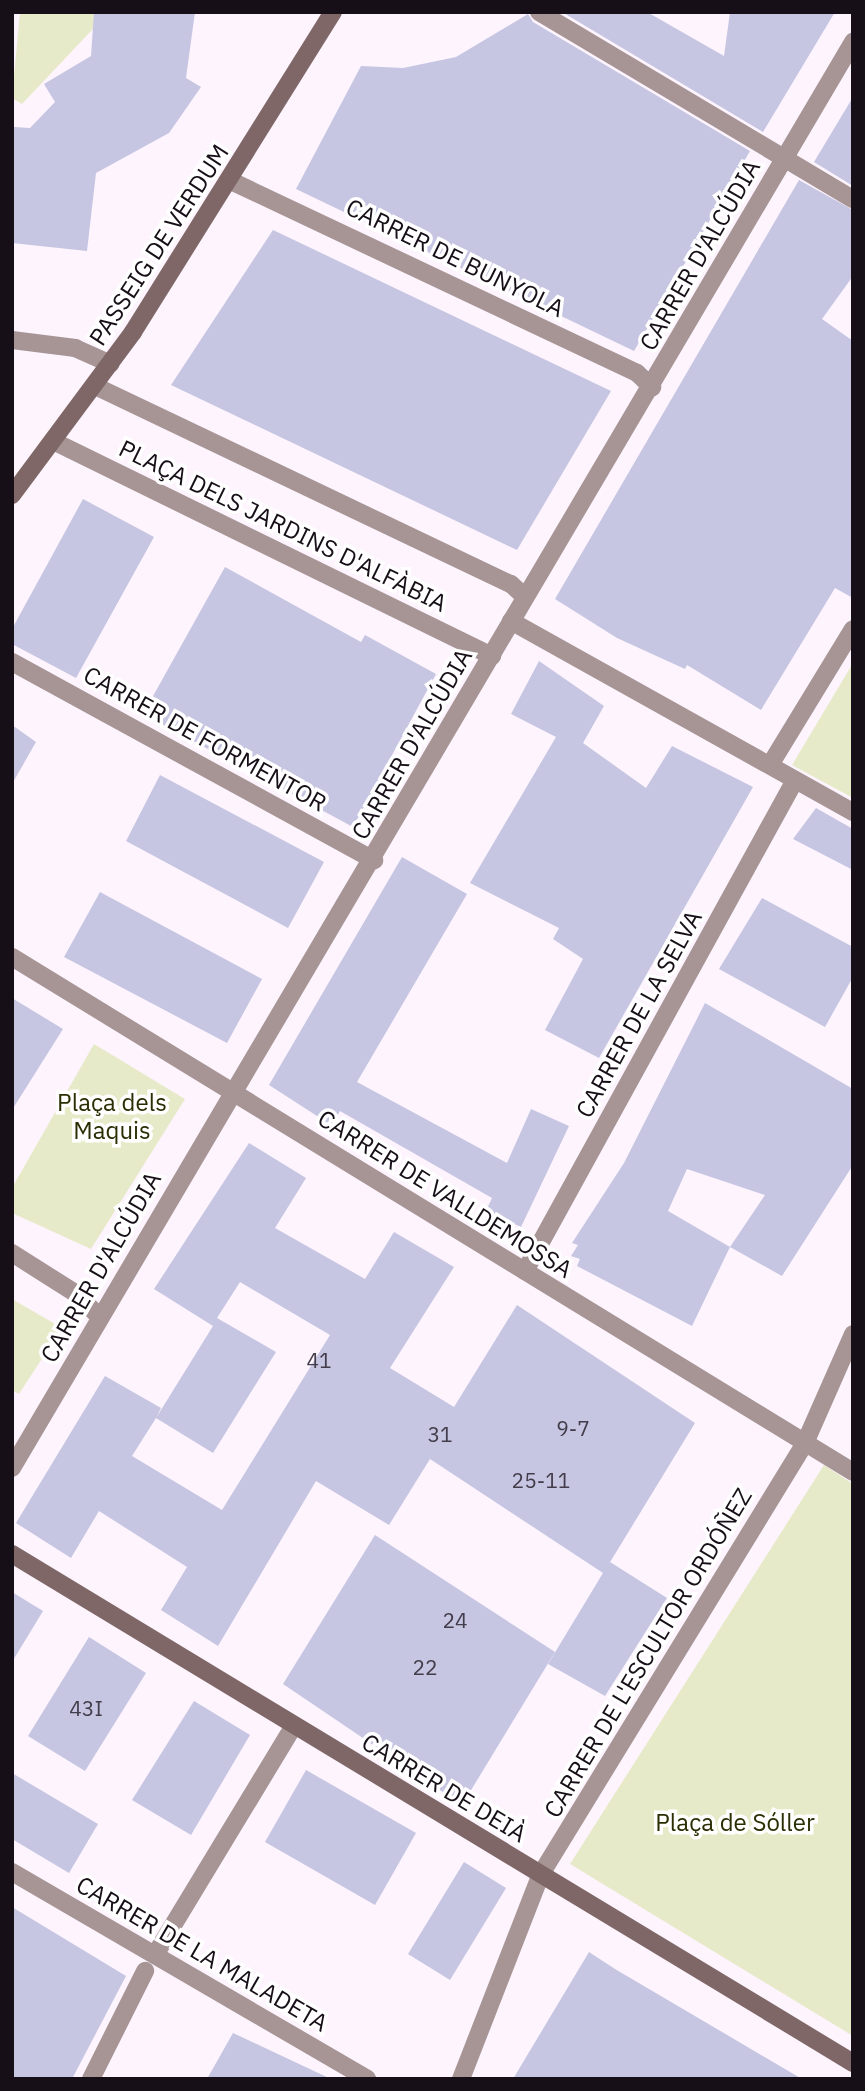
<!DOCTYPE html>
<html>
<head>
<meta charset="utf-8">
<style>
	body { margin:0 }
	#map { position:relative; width:865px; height:2091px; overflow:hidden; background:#fdf4fd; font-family:"IBM Plex Sans",sans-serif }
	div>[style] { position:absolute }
	.green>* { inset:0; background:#e7eac8 }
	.building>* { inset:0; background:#c6c5e2 }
	.street>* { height:18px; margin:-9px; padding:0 9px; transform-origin:9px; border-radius:9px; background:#a79596 }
	.secondary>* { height:18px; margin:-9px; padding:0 9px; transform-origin:9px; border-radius:9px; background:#7f6768 }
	span { translate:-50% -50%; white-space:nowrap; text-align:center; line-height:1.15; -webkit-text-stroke:7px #fff; paint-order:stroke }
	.number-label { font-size:21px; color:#433c4a }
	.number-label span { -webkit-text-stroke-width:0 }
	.street-label { font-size:24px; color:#170f17 }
	.park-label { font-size:24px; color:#2b2d02 }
	.frame { position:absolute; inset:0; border:14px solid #170f17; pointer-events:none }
</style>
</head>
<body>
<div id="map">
	<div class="green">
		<i style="clip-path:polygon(20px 12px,109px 12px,22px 104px,12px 98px)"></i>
		<i style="clip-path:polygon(853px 663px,853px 798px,792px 765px)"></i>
		<i style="clip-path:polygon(94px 1044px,185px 1099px,91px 1249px,12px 1213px,12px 1188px)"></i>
		<i style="clip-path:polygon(12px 1299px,62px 1328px,19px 1394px,12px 1390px)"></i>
		<i style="clip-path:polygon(824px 1465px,853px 1484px,853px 2036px,570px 1864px)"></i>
	</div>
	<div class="building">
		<i style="clip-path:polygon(94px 12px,195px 12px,186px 78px,201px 87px,169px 133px,96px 173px,87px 251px,12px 243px,14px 127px,30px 128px,55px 102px,44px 84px,91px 56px)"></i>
		<i style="clip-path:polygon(562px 12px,647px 12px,724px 56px,730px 12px,835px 12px,763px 132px)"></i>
		<i style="clip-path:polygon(528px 14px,533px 22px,750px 151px,634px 351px,296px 189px,361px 66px,403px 68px,456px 57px)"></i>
		<i style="clip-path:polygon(853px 97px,853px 186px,814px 162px)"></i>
		<i style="clip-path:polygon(799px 180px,853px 210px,853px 276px,822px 319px,853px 341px,853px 598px,835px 588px,761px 710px,687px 665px,685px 669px,617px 638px,555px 599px)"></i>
		<i style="clip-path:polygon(273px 230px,611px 391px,517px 550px,171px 385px)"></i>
		<i style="clip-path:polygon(83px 499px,154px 537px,76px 678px,12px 644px,12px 629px)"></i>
		<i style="clip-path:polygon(225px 567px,361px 642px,365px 635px,436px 674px,353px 827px,143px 714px)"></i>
		<i style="clip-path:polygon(539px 661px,604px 706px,583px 743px,646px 788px,672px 746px,753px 787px,599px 1058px,545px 1030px,583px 959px,553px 939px,559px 928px,470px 883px,556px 737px,511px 714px)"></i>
		<i style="clip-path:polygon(12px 725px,36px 742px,12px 784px)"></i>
		<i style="clip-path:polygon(160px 775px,324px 862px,288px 928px,126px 841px)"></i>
		<i style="clip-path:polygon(816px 808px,853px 829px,853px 870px,793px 839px)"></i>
		<i style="clip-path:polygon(402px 857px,467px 894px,357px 1082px,507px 1163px,531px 1109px,569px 1126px,521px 1227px,486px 1211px,492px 1198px,340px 1111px,331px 1125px,269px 1085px)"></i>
		<i style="clip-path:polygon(100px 892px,262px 979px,227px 1043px,64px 957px)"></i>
		<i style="clip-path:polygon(762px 898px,853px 947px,853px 977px,825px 1027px,719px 969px)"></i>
		<i style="clip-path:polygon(12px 998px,63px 1029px,12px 1110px)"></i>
		<i style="clip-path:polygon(evenodd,705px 1003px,853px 1089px,853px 1165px,782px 1276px,730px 1247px,692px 1326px,577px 1266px,580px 1259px,571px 1256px,578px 1245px,572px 1243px,624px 1163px,705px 1003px,687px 1169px,765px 1195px,730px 1247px,668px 1211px,687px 1169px)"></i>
		<i style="clip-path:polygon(evenodd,249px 1143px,306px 1178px,275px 1228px,365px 1279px,394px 1232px,454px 1267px,390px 1368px,454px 1407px,517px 1305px,695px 1423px,604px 1572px,610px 1562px,667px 1598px,605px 1696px,548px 1664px,603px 1573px,430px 1459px,389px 1525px,316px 1481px,218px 1646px,161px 1610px,187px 1567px,99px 1511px,71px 1558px,16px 1523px,105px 1376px,161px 1408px,156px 1418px,213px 1326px,154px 1289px,249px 1143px,240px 1282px,330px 1335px,222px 1510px,132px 1456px,156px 1418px,213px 1453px,276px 1352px,217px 1318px,240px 1282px)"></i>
		<i style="clip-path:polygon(375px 1535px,555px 1652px,462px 1805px,283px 1684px)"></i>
		<i style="clip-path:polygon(12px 1592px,43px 1611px,12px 1662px)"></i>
		<i style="clip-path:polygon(89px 1637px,146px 1673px,85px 1771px,28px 1736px)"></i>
		<i style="clip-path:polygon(194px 1701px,250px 1735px,191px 1835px,132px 1800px)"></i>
		<i style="clip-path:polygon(306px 1770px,416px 1833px,375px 1905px,265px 1842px)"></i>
		<i style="clip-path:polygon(12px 1773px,98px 1824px,69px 1873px,12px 1839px)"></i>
		<i style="clip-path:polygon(464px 1862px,506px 1888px,450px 1980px,408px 1954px)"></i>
		<i style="clip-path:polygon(12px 1907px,126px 1976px,72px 2079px,12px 2079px)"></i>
		<i style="clip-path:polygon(589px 1952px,615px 1969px,802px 2079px,513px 2079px)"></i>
		<i style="clip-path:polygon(233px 2033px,331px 2079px,207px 2079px)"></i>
	</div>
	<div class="street">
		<i style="left:539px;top:12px;width:365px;rotate:30.8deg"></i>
		<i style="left:231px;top:181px;width:449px;rotate:25.3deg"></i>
		<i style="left:637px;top:373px;width:21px;rotate:43deg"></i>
		<i style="left:12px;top:340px;width:64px;rotate:7.2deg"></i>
		<i style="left:75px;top:348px;width:39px;rotate:24deg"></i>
		<i style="left:95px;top:386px;width:461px;rotate:25.5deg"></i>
		<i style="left:511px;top:584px;width:18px;rotate:43deg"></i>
		<i style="left:53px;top:441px;width:489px;rotate:26.1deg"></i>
		<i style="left:511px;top:621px;width:392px;rotate:29.2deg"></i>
		<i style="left:12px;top:662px;width:413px;rotate:28.7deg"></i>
		<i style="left:770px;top:765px;width:159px;rotate:-58.6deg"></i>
		<i style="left:12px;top:957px;width:986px;rotate:31.48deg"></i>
		<i style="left:12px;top:1253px;width:75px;rotate:32.4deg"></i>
		<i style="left:75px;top:1293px;width:35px;rotate:44deg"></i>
		<i style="left:525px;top:1271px;width:560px;rotate:-61.19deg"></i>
		<i style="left:12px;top:1468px;width:1656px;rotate:-59.47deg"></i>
		<i style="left:12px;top:1872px;width:411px;rotate:30.2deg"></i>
		<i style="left:155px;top:1955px;width:267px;rotate:-58.8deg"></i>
		<i style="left:91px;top:2079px;width:121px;rotate:-63.4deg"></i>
		<i style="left:461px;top:2079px;width:220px;rotate:-68.7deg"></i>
		<i style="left:541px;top:1874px;width:505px;rotate:-58.51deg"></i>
		<i style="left:805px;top:1443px;width:119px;rotate:-66.2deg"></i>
	</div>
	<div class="secondary">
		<i style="left:12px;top:495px;width:203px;rotate:-53.4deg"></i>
		<i style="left:133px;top:332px;width:377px;rotate:-58deg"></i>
		<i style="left:12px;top:1554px;width:983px;rotate:31.18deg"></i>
	</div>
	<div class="number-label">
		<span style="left:319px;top:1360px">41</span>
		<span style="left:573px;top:1428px">9-7</span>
		<span style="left:440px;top:1434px">31</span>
		<span style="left:541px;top:1480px">25-11</span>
		<span style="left:455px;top:1620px">24</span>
		<span style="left:425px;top:1667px">22</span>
		<span style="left:86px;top:1708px">43I</span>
	</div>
	<div class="street-label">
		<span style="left:159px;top:245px;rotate:-57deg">PASSEIG DE VERDUM</span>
		<span style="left:700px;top:255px;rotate:-60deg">CARRER D'ALCÚDIA</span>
		<span style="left:455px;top:258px;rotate:26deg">CARRER DE BUNYOLA</span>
		<span style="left:283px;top:526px;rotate:26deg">PLAÇA DELS JARDINS D'ALFÀBIA</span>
		<span style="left:205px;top:739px;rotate:29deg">CARRER DE FORMENTOR</span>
		<span style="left:412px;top:744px;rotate:-60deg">CARRER D'ALCÚDIA</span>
		<span style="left:639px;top:1014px;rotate:-61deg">CARRER DE LA SELVA</span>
		<span style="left:445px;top:1194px;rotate:32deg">CARRER DE VALLDEMOSSA</span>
		<span style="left:101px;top:1267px;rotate:-60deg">CARRER D'ALCÚDIA</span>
		<span style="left:648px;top:1653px;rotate:-59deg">CARRER DE L'ESCULTOR ORDÓÑEZ</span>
		<span style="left:444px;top:1788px;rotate:31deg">CARRER DE DEIÀ</span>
		<span style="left:202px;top:1954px;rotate:30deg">CARRER DE LA MALADETA</span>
	</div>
	<div class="park-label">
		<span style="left:112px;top:1117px">Plaça dels<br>Maquis</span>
		<span style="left:735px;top:1823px">Plaça de Sóller</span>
	</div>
	<div class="frame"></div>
</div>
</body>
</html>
